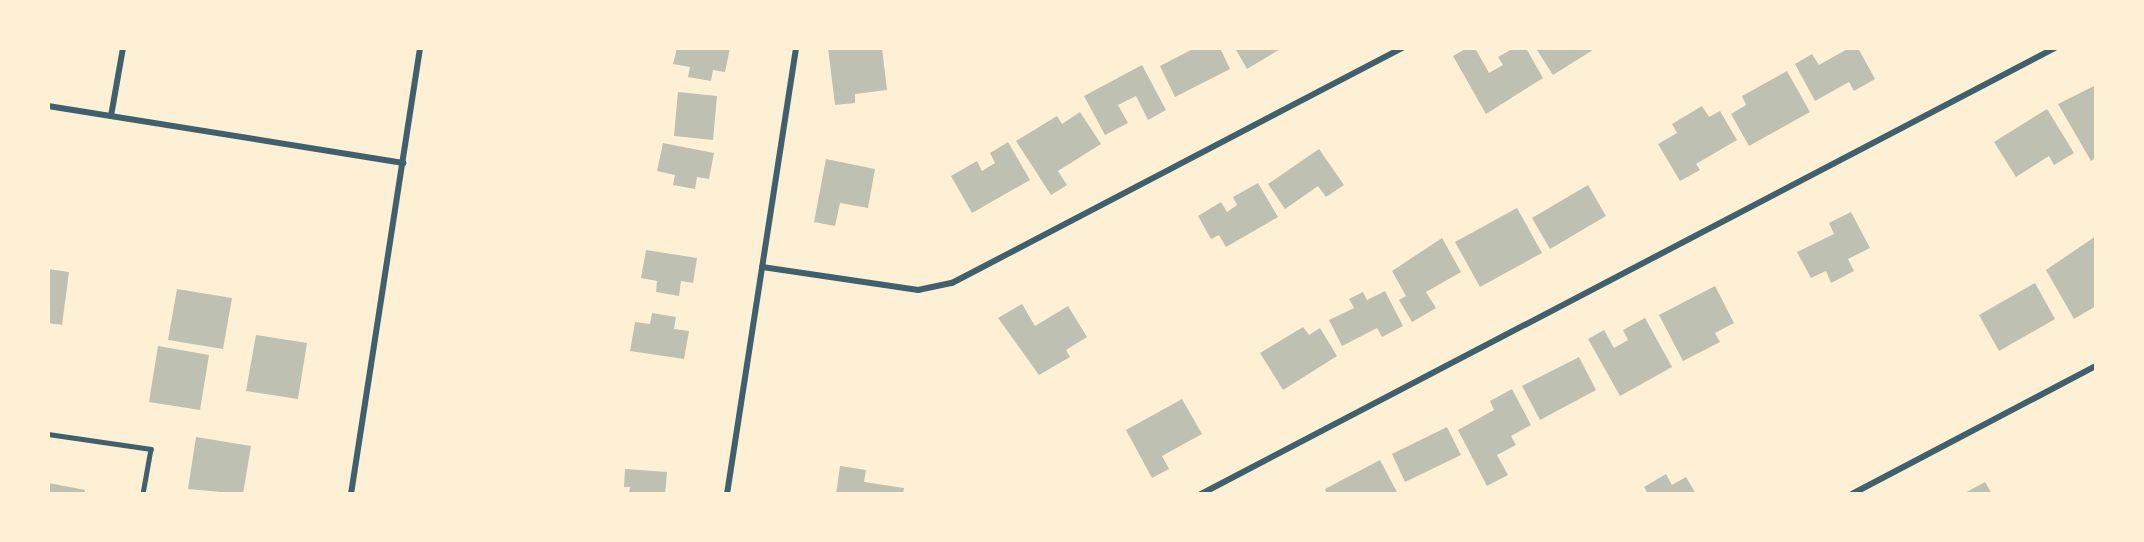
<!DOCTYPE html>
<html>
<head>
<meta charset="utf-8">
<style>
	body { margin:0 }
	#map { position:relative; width:2144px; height:542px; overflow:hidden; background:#fdf0d5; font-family:Figtree,sans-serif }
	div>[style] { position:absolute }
	.building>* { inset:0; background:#bec0b2 }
	.service>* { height:4.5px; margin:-2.25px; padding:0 2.25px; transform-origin:2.25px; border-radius:2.25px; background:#3f606c }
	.minor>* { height:6px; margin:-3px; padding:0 3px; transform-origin:3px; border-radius:3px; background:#3f606c }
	span { translate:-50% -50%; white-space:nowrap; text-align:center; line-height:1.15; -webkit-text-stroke:6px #fdf0d5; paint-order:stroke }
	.frame { position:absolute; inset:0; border:50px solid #fdf0d5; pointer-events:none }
</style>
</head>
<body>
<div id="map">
	<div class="building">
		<i style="clip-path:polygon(677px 48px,730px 48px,725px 72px,713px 70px,711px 81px,688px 77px,690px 67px,673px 64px)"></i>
		<i style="clip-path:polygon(828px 48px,882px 48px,887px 90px,855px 94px,855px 103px,835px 105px)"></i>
		<i style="clip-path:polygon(1195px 48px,1220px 48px,1230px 69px,1175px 97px,1160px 66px)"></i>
		<i style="clip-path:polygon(1235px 48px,1282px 48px,1247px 69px)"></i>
		<i style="clip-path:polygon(1467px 48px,1475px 48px,1489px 73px,1503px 65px,1498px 57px,1514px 48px,1526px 48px,1543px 78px,1486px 114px,1453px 56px)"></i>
		<i style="clip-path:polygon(1540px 48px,1596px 48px,1553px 75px,1537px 50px)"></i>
		<i style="clip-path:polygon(1849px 48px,1858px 48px,1875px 79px,1854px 91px,1849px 82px,1815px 101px,1795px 64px,1812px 54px,1819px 65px)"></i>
		<i style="clip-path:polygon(1142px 65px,1166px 110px,1148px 120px,1136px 96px,1118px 105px,1128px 123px,1105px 135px,1084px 96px)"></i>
		<i style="clip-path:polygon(1787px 71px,1810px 112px,1749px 146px,1731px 114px,1746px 105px,1742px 96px)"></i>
		<i style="clip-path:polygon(2096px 85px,2096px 158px,2091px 161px,2058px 104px)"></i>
		<i style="clip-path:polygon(678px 92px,717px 96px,713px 140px,674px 136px)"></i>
		<i style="clip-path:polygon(1702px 106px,1709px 117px,1720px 111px,1737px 140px,1696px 164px,1700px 170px,1680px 181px,1658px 144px,1677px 133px,1672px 124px)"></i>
		<i style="clip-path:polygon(2047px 109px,2074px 153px,2054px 165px,2049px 156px,2016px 177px,1994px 142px)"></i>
		<i style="clip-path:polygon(1080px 112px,1101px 144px,1058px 171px,1067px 185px,1051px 195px,1016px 141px,1057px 116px,1062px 124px)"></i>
		<i style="clip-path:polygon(1008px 142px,1030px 180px,972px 213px,951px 176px,977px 161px,982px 171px,995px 163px,990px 153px)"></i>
		<i style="clip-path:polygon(663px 143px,714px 153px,709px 179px,697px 177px,695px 189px,673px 185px,675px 175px,657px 171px)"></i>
		<i style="clip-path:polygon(1319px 149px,1344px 185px,1326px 197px,1318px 186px,1285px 209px,1268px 184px)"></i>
		<i style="clip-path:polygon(826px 159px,875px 169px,868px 208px,840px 203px,835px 226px,814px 222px)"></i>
		<i style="clip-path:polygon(1258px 183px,1278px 217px,1226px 247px,1219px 235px,1211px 239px,1198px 216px,1221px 202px,1227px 212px,1237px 205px,1233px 197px)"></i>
		<i style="clip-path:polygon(1588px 185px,1606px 216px,1550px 249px,1532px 218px)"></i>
		<i style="clip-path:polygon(1517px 208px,1542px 253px,1480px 287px,1455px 242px)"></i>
		<i style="clip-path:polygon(1851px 212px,1870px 248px,1848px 259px,1854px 271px,1831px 283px,1826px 271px,1811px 278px,1797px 252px,1834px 234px,1829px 223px)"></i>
		<i style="clip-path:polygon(2096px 236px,2096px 306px,2074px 319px,2046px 270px)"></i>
		<i style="clip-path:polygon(1442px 238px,1461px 272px,1426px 292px,1436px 308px,1412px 322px,1399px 300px,1406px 296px,1392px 271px)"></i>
		<i style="clip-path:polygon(646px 250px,697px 258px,693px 283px,681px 281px,679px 296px,656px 292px,657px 281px,641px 278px)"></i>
		<i style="clip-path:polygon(48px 269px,69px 272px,62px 325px,48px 323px)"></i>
		<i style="clip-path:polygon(2035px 283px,2055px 319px,1999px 351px,1979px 315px)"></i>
		<i style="clip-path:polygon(1715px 286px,1734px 323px,1715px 333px,1720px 342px,1683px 361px,1659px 315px)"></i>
		<i style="clip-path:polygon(177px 289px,232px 298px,223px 349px,168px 340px)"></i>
		<i style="clip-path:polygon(1385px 291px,1403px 326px,1382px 337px,1377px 328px,1342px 346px,1329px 320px,1354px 308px,1349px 299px,1363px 292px,1367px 300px)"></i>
		<i style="clip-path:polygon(1022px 304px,1035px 326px,1068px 306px,1087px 337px,1066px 350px,1070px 357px,1039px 375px,998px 318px)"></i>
		<i style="clip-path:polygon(652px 313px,676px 317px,674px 329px,689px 331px,684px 359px,630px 351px,635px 322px,650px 324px)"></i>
		<i style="clip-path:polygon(1645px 318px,1672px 367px,1620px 396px,1588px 339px,1604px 330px,1614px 348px,1628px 340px,1623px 330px)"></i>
		<i style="clip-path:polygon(1303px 327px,1309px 335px,1320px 328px,1337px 356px,1283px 390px,1260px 353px)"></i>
		<i style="clip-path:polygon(256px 335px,307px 343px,298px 399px,246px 391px)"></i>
		<i style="clip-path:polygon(158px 346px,209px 355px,200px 410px,149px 402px)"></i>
		<i style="clip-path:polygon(1579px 357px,1596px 390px,1540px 420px,1522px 386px)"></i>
		<i style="clip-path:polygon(1512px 389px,1531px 425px,1511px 436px,1516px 445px,1497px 455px,1508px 475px,1487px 486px,1458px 430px,1494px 410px,1490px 401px)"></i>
		<i style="clip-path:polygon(1182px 399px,1202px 434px,1162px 456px,1169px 469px,1152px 478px,1126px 430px)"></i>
		<i style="clip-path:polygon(1447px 427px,1461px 455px,1405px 482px,1392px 454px)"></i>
		<i style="clip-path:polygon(196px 437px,251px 446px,243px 494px,188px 489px)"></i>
		<i style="clip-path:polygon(1380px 460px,1398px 494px,1327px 494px,1325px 489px)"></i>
		<i style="clip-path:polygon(840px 466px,866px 470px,864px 482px,904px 488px,903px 494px,836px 494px)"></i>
		<i style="clip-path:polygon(625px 469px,667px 472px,665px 494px,629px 494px,630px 487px,624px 487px)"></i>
		<i style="clip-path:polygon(1666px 474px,1672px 485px,1686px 477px,1696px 494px,1648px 494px,1644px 487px)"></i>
		<i style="clip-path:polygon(1985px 482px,1992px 494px,1963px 494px)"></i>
		<i style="clip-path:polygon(48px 483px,85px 490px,84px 494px,48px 494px)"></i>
	</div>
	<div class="service">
		<i style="left:48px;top:434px;width:104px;rotate:8.3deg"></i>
		<i style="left:151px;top:449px;width:46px;rotate:100.1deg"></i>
	</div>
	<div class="minor">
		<i style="left:48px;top:106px;width:360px;rotate:9.1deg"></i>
		<i style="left:111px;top:116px;width:69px;rotate:-80deg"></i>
		<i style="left:762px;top:267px;width:158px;rotate:8.4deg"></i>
		<i style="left:918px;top:290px;width:35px;rotate:-12deg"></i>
		<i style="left:952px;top:283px;width:508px;rotate:-27.57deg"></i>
		<i style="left:351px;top:494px;width:451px;rotate:-81.2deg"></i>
		<i style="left:727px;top:494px;width:451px;rotate:-81.2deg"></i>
		<i style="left:1201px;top:494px;width:963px;rotate:-27.58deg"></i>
		<i style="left:1852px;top:494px;width:276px;rotate:-27.7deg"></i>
	</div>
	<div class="frame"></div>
</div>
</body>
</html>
